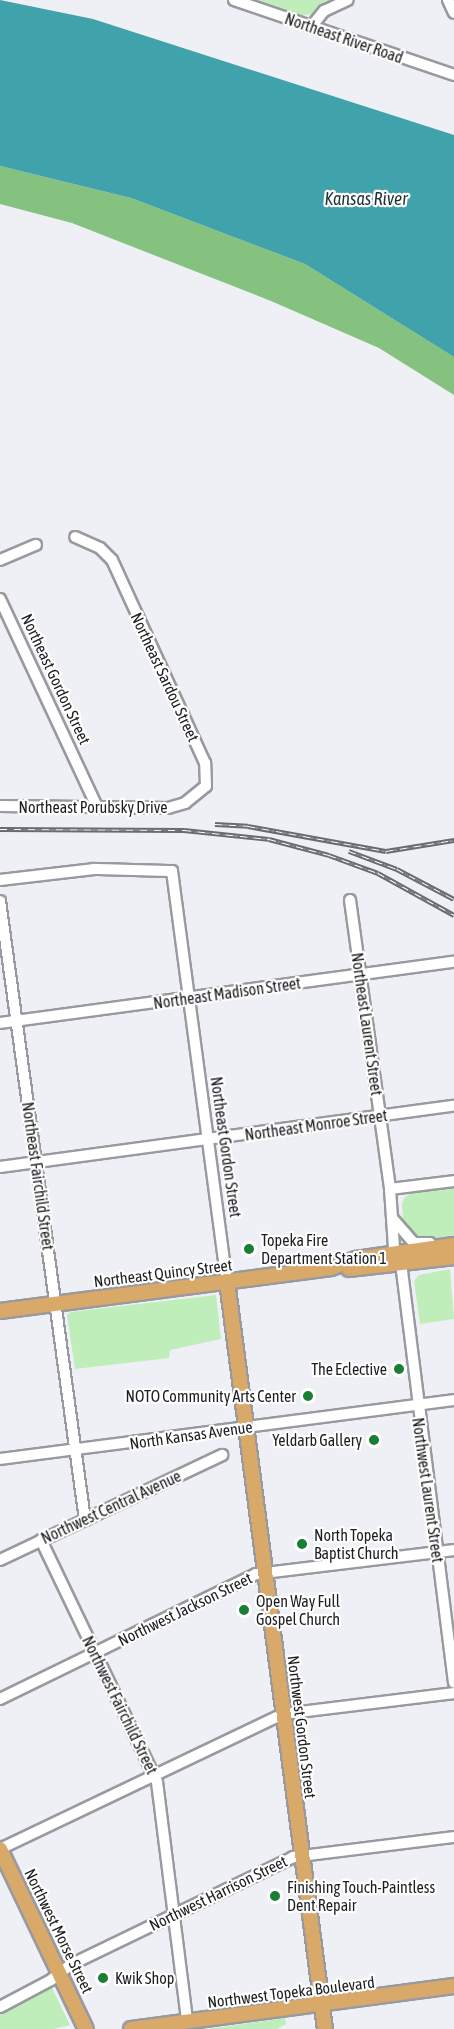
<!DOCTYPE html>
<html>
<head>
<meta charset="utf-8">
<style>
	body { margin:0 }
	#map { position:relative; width:454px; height:2029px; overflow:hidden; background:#eef0f5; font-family:"Asap Condensed",sans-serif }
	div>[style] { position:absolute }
	.green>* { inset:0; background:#bfeeba }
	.forest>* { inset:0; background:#85c27f }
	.water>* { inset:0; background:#40a2aa }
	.roads { filter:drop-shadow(2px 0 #989a9f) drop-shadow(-2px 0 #989a9f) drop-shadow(0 2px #989a9f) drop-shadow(0 -2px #989a9f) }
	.minor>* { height:10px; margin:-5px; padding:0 5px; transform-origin:5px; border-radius:5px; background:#fff }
	.major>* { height:14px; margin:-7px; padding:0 7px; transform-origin:7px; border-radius:7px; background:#d9a96a }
	.rail>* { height:4.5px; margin-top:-2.25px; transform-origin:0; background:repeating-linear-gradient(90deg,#fff 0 7px,#6a6b6e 0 14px); box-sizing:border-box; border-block:2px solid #6a6b6e }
	.dots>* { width:16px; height:16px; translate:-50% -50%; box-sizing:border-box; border:3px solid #fff; border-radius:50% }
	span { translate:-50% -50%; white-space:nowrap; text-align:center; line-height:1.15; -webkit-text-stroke:4.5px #fff; paint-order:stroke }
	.street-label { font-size:16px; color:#1d1e20 }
	.poi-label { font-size:16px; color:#1d1e20 }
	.left { translate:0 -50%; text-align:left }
	.right { translate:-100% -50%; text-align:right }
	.water-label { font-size:18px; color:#1c3335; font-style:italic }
</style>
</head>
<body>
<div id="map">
	<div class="green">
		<i style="clip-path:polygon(245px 0,342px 0,313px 14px,293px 17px)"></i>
		<i style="clip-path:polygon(454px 1188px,454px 1239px,416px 1240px,403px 1221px,402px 1204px,405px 1197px,413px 1192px)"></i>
		<i style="clip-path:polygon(450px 1269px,454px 1319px,420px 1324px,414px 1281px,419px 1275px)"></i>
		<i style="clip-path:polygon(216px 1295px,221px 1339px,170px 1350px,169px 1358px,75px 1369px,67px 1315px,71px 1312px)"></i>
		<i style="clip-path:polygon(51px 1986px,70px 2025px,54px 2029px,0 2029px,0 2011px)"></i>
		<i style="clip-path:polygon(285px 2018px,286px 2024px,277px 2029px,208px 2029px)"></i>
	</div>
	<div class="forest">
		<i style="clip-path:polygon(0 166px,131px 198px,305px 264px,454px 357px,454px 395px,379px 348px,271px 301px,72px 223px,0 204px)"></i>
	</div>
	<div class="water">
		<i style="clip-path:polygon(0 0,93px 19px,454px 135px,454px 357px,305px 264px,131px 198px,0 166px)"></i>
	</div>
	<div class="roads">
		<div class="minor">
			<i style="left:234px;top:0;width:232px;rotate:18.8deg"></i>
			<i style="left:448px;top:0;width:14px;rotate:65deg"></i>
			<i style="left:311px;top:27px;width:21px;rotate:-51deg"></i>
			<i style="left:324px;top:11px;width:26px;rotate:-25deg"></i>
			<i style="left:0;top:560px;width:39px;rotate:-23deg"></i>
			<i style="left:0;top:599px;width:230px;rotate:65deg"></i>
			<i style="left:0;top:806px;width:168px;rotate:0.7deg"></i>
			<i style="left:168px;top:808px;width:18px;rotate:-16deg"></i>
			<i style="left:185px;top:803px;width:27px;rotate:-39deg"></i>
			<i style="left:206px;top:786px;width:23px;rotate:-92deg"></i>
			<i style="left:205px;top:763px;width:223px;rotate:-114.6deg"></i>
			<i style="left:112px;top:560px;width:17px;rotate:-135deg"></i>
			<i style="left:100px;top:548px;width:27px;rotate:-156deg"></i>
			<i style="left:0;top:880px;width:95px;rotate:-6.7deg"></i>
			<i style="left:94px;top:869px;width:78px;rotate:1.5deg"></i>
			<i style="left:172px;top:871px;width:414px;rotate:82.4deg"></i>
			<i style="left:350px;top:900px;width:292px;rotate:82.1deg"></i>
			<i style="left:390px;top:1189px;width:59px;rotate:86.1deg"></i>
			<i style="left:394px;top:1248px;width:8px;rotate:120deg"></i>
			<i style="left:0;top:901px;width:625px;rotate:82.18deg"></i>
			<i style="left:0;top:1023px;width:458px;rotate:-7.7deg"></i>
			<i style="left:0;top:1167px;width:458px;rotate:-7.7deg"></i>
			<i style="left:390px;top:1189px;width:64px;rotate:-7.1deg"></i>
			<i style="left:393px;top:1219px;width:32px;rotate:49deg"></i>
			<i style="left:414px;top:1243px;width:16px"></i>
			<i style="left:401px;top:1263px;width:423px;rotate:82.8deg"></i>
			<i style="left:0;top:1459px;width:458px;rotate:-7.4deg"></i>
			<i style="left:41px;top:1540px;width:268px;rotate:64.4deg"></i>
			<i style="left:157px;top:1782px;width:241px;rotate:82.8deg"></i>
			<i style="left:0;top:1560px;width:246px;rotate:-25.3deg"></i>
			<i style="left:0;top:1699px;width:285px;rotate:-26deg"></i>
			<i style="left:256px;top:1574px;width:199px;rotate:-6.9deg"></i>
			<i style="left:0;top:1849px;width:314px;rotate:-25.5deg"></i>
			<i style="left:283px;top:1714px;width:172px;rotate:-7deg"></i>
			<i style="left:0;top:2007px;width:58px;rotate:-27.9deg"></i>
			<i style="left:51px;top:1980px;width:24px;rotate:-38deg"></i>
			<i style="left:70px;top:1965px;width:248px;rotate:-25.8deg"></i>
			<i style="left:293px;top:1857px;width:162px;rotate:-7.1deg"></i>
		</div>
		<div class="major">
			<i style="left:349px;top:1269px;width:106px;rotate:-6.5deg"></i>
			<i style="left:227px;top:1281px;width:754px;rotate:82.54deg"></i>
			<i style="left:0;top:1311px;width:334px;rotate:-7.4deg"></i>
			<i style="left:331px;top:1268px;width:27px;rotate:-20deg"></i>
			<i style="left:356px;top:1259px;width:99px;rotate:-8.1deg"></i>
			<i style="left:0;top:1849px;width:199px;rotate:64.5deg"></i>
			<i style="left:131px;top:2029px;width:326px;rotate:-7.6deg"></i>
		</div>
	</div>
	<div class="rail">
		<i style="left:215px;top:824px;width:33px;rotate:3deg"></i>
		<i style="left:248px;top:826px;width:140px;rotate:10.3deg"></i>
		<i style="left:386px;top:851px;width:69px;rotate:-9.2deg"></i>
		<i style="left:0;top:829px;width:184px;rotate:0.3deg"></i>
		<i style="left:184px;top:830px;width:85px;rotate:6deg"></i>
		<i style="left:269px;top:839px;width:62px;rotate:14.9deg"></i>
		<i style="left:329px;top:855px;width:52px;rotate:20.2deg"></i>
		<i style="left:378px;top:873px;width:87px;rotate:28.9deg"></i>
		<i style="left:349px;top:851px;width:51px;rotate:20.6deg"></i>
		<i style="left:397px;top:869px;width:64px;rotate:27.8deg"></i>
	</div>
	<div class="dots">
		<i style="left:249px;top:1249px;background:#187f33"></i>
		<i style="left:399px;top:1369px;background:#187f33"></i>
		<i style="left:308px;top:1396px;background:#187f33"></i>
		<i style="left:374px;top:1440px;background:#187f33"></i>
		<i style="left:302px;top:1544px;background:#187f33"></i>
		<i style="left:244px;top:1610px;background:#187f33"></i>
		<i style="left:275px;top:1896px;background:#187f33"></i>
		<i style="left:103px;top:1978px;background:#187f33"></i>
	</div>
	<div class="street-label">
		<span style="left:344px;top:38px;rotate:19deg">Northeast River Road</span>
		<span style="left:165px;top:677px;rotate:65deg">Northeast Sardou Street</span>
		<span style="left:56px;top:679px;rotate:65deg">Northeast Gordon Street</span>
		<span style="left:93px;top:807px">Northeast Porubsky Drive</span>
		<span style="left:227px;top:993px;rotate:-8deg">Northeast Madison Street</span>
		<span style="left:367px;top:1024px;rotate:82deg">Northeast Laurent Street</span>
		<span style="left:316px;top:1125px;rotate:-8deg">Northeast Monroe Street</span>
		<span style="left:226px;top:1147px;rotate:82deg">Northeast Gordon Street</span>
		<span style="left:38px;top:1176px;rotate:82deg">Northeast Fairchild Street</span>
		<span style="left:163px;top:1273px;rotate:-7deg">Northeast Quincy Street</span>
		<span style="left:191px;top:1435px;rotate:-8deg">North Kansas Avenue</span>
		<span style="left:428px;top:1490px;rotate:82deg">Northwest Laurent Street</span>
		<span style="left:111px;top:1507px;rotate:-25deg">Northwest Central Avenue</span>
		<span style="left:185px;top:1609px;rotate:-26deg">Northwest Jackson Street</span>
		<span style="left:120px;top:1705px;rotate:64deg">Northwest Fairchild Street</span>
		<span style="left:302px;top:1727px;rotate:83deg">Northwest Gordon Street</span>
		<span style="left:218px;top:1893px;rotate:-26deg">Northwest Harrison Street</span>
		<span style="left:59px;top:1931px;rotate:64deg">Northwest Morse Street</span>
		<span style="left:291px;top:1992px;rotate:-7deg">Northwest Topeka Boulevard</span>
	</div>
	<div class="poi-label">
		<span class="left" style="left:261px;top:1249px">Topeka Fire<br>Department Station 1</span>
		<span class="right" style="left:387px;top:1369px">The Eclective</span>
		<span class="right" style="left:296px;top:1396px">NOTO Community Arts Center</span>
		<span class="right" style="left:362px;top:1440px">Yeldarb Gallery</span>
		<span class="left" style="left:314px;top:1544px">North Topeka<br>Baptist Church</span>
		<span class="left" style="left:256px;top:1610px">Open Way Full<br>Gospel Church</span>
		<span class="left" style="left:287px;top:1896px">Finishing Touch-Paintless<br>Dent Repair</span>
		<span class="left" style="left:115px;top:1978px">Kwik Shop</span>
	</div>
	<div class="water-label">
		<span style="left:366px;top:199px">Kansas River</span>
	</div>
</div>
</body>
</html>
